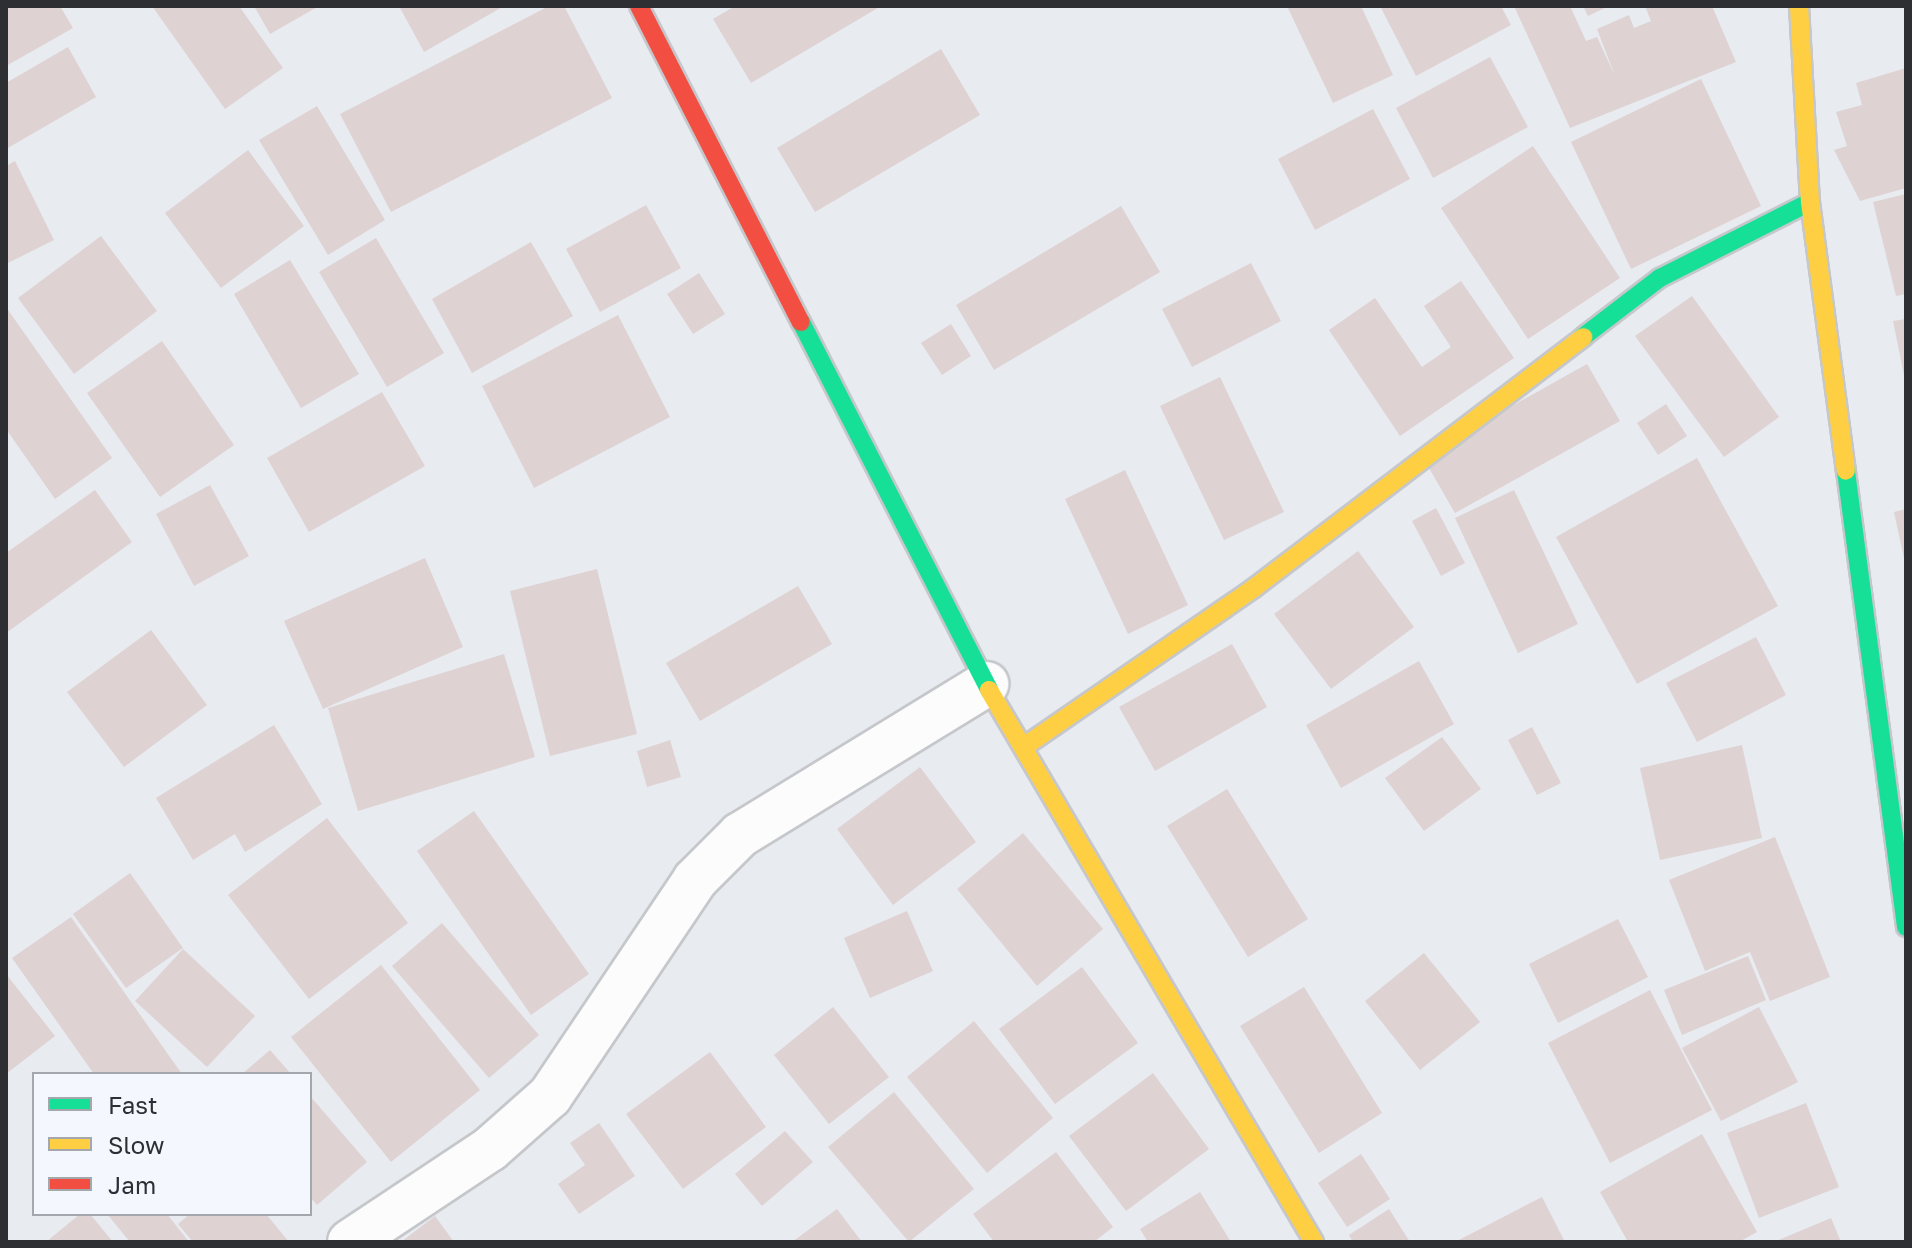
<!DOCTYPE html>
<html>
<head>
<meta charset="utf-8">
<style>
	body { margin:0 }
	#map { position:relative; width:1912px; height:1248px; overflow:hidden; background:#e8ebf0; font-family:"Golos Text",sans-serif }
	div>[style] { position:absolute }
	.building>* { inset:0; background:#ded2d3 }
	.roads { filter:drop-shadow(2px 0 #c5c7cb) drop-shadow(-2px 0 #c5c7cb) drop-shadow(0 2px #c5c7cb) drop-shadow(0 -2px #c5c7cb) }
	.street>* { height:44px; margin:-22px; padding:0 22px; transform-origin:22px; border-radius:22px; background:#fcfcfd }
	.fast>* { height:18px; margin:-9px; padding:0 9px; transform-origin:9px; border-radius:9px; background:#16e098 }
	.slow>* { height:18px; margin:-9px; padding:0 9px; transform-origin:9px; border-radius:9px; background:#ffcf43 }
	.jam>* { height:18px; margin:-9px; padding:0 9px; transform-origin:9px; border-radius:9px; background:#f24e42 }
	span { translate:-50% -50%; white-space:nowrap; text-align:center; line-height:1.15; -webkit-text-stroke:8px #f4f7fd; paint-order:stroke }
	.frame { position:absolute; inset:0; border:8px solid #2d2f33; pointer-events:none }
	.legend { position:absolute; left:32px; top:1072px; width:280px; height:144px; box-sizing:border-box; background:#f4f7fd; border:2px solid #a4a7ac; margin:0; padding:10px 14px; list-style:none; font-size:24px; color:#2d2f33 }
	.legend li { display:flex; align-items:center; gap:16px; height:40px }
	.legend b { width:40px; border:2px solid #a4a7ac }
</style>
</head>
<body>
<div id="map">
	<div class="building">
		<i style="clip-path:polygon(6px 6px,60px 6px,73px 28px,6px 66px)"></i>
		<i style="clip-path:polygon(152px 6px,239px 6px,283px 68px,225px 109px)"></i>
		<i style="clip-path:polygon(254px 6px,319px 6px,270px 34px)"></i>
		<i style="clip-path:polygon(399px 6px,504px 6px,424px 52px)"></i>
		<i style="clip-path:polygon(549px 6px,564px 6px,612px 98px,391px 212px,340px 114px)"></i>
		<i style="clip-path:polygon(735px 6px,881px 6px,751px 83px,713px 19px)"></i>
		<i style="clip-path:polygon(1287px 6px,1361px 6px,1393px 75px,1333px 103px)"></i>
		<i style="clip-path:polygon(1380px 6px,1501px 6px,1511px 25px,1416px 76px)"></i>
		<i style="clip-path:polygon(1514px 6px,1570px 6px,1586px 41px,1597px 37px,1615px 76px,1597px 29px,1629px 15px,1634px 28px,1651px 21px,1645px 6px,1712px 6px,1736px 62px,1570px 128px)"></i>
		<i style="clip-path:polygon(1583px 6px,1609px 6px,1588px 16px)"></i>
		<i style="clip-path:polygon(68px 47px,96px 97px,6px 149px,6px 83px)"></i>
		<i style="clip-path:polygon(941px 49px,980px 115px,815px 212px,777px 148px)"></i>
		<i style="clip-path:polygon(1490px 57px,1528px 127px,1433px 178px,1396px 108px)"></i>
		<i style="clip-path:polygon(1906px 68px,1906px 188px,1860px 201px,1834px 150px,1847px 146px,1836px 112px,1862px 105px,1856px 83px)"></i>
		<i style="clip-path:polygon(1701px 79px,1761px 206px,1631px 269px,1571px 142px)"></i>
		<i style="clip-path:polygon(317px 106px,385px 220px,328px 255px,259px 140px)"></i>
		<i style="clip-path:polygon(1373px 109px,1410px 179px,1315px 230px,1278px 159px)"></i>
		<i style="clip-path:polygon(1533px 146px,1620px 278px,1528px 339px,1441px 208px)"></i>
		<i style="clip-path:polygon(248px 150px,304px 226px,221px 288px,165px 213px)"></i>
		<i style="clip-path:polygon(15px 161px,54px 240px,6px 264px,6px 166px)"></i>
		<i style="clip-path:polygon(1906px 194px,1906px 294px,1896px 296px,1873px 202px)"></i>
		<i style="clip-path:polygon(646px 205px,681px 268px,600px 312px,566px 249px)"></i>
		<i style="clip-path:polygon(1121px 206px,1160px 272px,994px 370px,956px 305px)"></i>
		<i style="clip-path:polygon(101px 236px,157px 311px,74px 374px,18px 298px)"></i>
		<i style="clip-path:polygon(376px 238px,444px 353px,387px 387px,319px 272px)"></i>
		<i style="clip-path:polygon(531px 242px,573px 316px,472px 373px,432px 299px)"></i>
		<i style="clip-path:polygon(290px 260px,359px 374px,301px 408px,234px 294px)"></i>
		<i style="clip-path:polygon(1251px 263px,1281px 321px,1192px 367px,1162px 309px)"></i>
		<i style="clip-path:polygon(699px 273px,725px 314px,693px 334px,667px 294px)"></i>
		<i style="clip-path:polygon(1461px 281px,1514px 358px,1400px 436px,1329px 330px,1375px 298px,1422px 367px,1451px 347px,1424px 306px)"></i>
		<i style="clip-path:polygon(1692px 296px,1779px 417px,1724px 457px,1635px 336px)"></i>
		<i style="clip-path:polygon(6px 307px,112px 458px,55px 499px,6px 429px)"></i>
		<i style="clip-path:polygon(618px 315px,670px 417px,534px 488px,482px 386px)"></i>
		<i style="clip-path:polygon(1906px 319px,1906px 380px,1905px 380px,1893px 321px)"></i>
		<i style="clip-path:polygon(951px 324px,971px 356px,942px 375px,921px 343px)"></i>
		<i style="clip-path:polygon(162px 341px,234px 445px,160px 497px,87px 393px)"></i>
		<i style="clip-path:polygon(1587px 364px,1620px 421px,1455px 513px,1422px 456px)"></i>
		<i style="clip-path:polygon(1220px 377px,1284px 512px,1224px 540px,1160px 406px)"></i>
		<i style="clip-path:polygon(382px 392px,425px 466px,309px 532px,267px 458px)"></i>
		<i style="clip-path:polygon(1666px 404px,1687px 436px,1658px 455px,1637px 423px)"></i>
		<i style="clip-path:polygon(1697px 458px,1778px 606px,1637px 684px,1556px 537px)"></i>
		<i style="clip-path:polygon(1125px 470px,1188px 605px,1128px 634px,1065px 499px)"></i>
		<i style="clip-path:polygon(210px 485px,249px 556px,194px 586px,156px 514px)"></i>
		<i style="clip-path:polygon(95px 490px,132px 542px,6px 633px,6px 553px)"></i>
		<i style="clip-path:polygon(1514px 490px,1578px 624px,1518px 653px,1455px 518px)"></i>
		<i style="clip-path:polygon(1436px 508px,1465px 563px,1441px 576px,1412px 521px)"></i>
		<i style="clip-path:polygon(1906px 509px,1906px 562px,1905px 563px,1894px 512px)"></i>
		<i style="clip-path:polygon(1358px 551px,1414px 627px,1331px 689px,1274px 614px)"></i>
		<i style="clip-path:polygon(425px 558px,463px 647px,323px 709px,284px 621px)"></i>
		<i style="clip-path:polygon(597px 569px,637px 734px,550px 756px,510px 591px)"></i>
		<i style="clip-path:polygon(798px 586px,832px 644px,700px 721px,666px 663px)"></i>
		<i style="clip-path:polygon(151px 630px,207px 705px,124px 767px,67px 692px)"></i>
		<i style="clip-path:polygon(1756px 637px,1786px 695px,1697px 742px,1666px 683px)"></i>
		<i style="clip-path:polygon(1232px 644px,1267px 707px,1155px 771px,1119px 707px)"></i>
		<i style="clip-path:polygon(504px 654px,535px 757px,358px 811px,328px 708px)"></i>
		<i style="clip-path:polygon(1419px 661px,1454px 724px,1341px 788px,1306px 725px)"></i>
		<i style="clip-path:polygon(274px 725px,322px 804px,245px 852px,235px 834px,193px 860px,156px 798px)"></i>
		<i style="clip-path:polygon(1532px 727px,1561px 783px,1537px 795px,1508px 740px)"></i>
		<i style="clip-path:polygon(1442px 737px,1481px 789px,1424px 831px,1385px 778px)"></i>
		<i style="clip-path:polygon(670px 740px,681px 777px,647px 787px,637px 751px)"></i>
		<i style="clip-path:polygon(1742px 745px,1762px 838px,1660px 860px,1640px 768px)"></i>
		<i style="clip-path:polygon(920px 767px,976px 842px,893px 905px,837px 829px)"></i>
		<i style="clip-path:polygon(1227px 789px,1308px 919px,1248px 957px,1167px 826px)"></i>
		<i style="clip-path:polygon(474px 811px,589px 974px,531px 1015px,417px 851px)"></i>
		<i style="clip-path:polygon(327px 818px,408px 923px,309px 999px,228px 895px)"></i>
		<i style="clip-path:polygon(1023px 833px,1103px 929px,1037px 986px,957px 889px)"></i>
		<i style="clip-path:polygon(1775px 837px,1830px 977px,1770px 1001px,1750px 952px,1705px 971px,1669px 880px)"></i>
		<i style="clip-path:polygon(130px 873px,183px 948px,126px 988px,73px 914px)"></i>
		<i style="clip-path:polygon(907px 911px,933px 971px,870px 998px,844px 938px)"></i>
		<i style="clip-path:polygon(71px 917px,182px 1074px,94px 1074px,12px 958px)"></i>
		<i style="clip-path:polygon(1618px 919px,1648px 977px,1558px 1023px,1529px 964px)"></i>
		<i style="clip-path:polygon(442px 923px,539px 1035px,489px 1078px,392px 966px)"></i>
		<i style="clip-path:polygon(183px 949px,255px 1016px,207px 1067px,135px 1001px)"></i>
		<i style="clip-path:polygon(1424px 953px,1480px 1022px,1420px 1070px,1365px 1001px)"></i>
		<i style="clip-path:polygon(1748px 956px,1766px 1000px,1682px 1035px,1664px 990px)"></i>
		<i style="clip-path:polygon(381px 965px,480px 1090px,391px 1162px,291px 1037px)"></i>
		<i style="clip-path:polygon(1082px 967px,1138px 1043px,1055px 1104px,999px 1029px)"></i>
		<i style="clip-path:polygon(6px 974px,55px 1036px,6px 1074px)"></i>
		<i style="clip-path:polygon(1304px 987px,1382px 1113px,1319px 1153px,1240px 1026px)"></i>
		<i style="clip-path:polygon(1650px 990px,1712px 1110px,1610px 1163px,1548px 1043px)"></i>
		<i style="clip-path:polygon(833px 1007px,889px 1077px,829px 1124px,774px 1055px)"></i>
		<i style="clip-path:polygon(1759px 1007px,1798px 1082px,1721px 1121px,1682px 1048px)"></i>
		<i style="clip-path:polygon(974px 1021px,1053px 1118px,987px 1173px,907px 1077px)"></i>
		<i style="clip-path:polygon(270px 1050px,291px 1074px,242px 1074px)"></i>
		<i style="clip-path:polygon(710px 1052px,766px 1127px,683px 1189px,626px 1114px)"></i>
		<i style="clip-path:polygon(1153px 1073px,1209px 1149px,1126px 1211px,1069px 1136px)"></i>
		<i style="clip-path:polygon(894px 1092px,974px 1189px,909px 1242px,828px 1147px)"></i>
		<i style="clip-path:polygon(310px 1096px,367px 1162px,317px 1205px,310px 1197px)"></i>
		<i style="clip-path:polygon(1806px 1103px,1839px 1187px,1759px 1218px,1727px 1133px)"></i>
		<i style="clip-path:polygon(599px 1123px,635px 1176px,579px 1214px,558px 1184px,585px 1165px,570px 1143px)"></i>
		<i style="clip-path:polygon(785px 1131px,813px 1162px,762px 1206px,735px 1174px)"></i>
		<i style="clip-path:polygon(1702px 1134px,1757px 1232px,1739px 1242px,1628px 1242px,1600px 1192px)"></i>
		<i style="clip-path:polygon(1056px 1152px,1113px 1227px,1094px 1242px,994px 1242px,973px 1214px)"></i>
		<i style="clip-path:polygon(1361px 1154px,1390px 1199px,1347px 1227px,1318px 1183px)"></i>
		<i style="clip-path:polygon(1200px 1192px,1231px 1242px,1148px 1242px,1140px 1229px)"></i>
		<i style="clip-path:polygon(1542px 1197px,1565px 1242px,1455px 1242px)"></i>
		<i style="clip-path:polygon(837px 1209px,862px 1242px,792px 1242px)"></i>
		<i style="clip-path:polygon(1389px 1209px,1410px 1242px,1353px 1242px,1349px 1235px)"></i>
		<i style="clip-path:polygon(80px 1214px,90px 1214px,113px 1242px,46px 1242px)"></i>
		<i style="clip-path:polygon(107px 1214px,167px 1214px,189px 1242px,130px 1242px)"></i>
		<i style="clip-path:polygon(190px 1214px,266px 1214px,289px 1242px,193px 1242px,178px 1224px)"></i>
		<i style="clip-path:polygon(435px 1216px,454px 1242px,401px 1242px)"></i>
		<i style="clip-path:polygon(1831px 1218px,1841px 1242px,1774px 1242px)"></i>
	</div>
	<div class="roads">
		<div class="street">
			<i style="left:350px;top:1242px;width:168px;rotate:-33.6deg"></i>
			<i style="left:490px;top:1149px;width:80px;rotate:-41.5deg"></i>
			<i style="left:550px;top:1096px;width:260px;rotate:-56.1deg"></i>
			<i style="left:695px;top:880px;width:64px;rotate:-45deg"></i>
			<i style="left:740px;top:835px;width:289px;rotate:-31.5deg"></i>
		</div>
		<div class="fast">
			<i style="left:801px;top:322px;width:413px;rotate:62.9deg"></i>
			<i style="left:1583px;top:337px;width:97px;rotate:-37.5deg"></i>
			<i style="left:1660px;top:278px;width:168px;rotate:-26.9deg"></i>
			<i style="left:1846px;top:471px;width:460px;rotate:82.5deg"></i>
		</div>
		<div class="slow">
			<i style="left:1799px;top:6px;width:196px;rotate:86.8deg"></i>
			<i style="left:1810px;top:202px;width:271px;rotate:82.4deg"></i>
			<i style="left:989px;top:690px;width:641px;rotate:59.51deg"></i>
			<i style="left:1025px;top:746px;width:278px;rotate:-34.6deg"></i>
			<i style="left:1254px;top:588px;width:414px;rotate:-37.3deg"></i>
		</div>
		<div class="jam">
			<i style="left:639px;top:6px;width:355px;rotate:62.9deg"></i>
		</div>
	</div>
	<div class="frame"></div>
	<ul class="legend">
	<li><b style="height:10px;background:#16e098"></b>Fast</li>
	<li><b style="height:10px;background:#ffcf43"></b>Slow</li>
	<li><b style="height:10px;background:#f24e42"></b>Jam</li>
	</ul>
</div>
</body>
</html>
